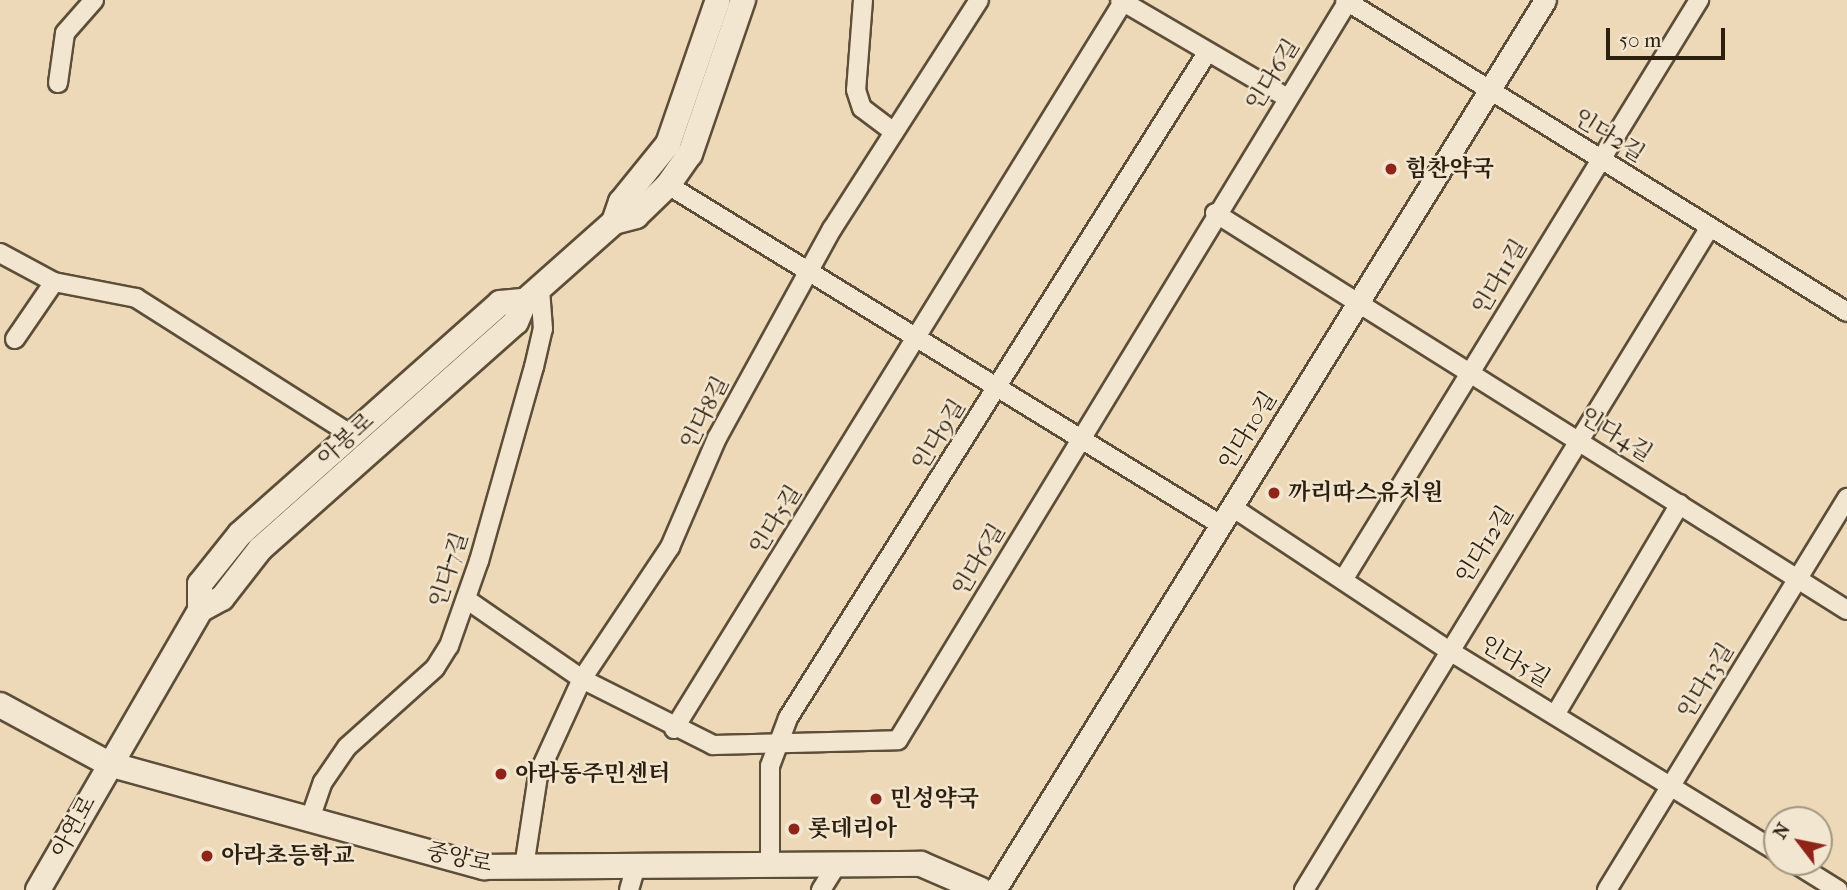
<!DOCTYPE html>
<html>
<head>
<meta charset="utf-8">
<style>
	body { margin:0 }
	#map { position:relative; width:1847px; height:890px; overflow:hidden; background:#edd9b7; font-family:"IM FELL French Canon","Noto Serif KR",serif }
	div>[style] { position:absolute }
	.roads { filter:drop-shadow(2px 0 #5d4e39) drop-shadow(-2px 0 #5d4e39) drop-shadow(0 2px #5d4e39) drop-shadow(0 -2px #5d4e39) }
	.minor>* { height:18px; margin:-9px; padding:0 9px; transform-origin:9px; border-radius:9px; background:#f3e6d0 }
	.tertiary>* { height:21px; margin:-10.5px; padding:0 10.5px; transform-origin:10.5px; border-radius:10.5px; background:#f3e6d0 }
	.secondary>* { height:24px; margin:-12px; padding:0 12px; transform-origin:12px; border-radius:12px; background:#f3e6d0 }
	.dots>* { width:19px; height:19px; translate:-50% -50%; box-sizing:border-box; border:4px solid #f3e6d0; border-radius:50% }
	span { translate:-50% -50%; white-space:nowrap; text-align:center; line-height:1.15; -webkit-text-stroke:5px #f3e6d0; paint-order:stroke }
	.street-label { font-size:23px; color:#2d200f }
	.poi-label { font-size:23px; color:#2d200f; font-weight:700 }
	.left { translate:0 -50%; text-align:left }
	.north { position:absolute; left:1763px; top:806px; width:70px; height:70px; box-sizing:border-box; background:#f3e6d0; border:2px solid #a49783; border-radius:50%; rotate:302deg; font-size:19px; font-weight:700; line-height:28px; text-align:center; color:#2d200f }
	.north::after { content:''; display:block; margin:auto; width:24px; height:32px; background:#8f2418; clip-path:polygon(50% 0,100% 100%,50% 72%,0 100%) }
	.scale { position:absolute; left:1606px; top:28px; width:119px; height:32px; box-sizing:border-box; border:4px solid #2d200f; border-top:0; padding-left:9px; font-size:21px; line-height:24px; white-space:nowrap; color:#2d200f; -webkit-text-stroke:5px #f3e6d0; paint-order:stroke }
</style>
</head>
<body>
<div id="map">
	<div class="roads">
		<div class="minor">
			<i style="left:863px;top:0;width:90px;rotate:94.4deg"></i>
			<i style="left:856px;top:90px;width:19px;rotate:72deg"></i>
			<i style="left:862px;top:108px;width:40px;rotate:37deg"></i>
			<i style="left:1120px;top:0;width:194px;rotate:30.3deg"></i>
			<i style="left:1345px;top:0;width:591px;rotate:31.86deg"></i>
			<i style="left:58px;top:83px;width:50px;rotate:-82deg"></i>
			<i style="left:65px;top:33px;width:44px;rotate:-48.7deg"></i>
			<i style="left:668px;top:185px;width:649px;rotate:31.58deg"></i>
			<i style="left:1215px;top:213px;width:746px;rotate:32.14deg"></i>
			<i style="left:0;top:253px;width:61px;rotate:28.2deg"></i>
			<i style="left:54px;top:282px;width:84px;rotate:11deg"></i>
			<i style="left:136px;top:298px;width:256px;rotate:32.4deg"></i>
			<i style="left:15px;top:339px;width:69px;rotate:-55.6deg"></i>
			<i style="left:1232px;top:507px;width:259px;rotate:33.5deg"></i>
			<i style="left:1448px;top:650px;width:386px;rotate:31.5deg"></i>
			<i style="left:1343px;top:580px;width:681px;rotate:-58.46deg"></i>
			<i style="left:466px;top:599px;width:141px;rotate:34.6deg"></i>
			<i style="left:582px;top:679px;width:147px;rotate:26.7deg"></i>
			<i style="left:713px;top:745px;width:185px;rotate:-1.5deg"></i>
			<i style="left:898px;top:740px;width:865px;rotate:-58.66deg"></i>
			<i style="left:1555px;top:715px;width:245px;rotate:-59.4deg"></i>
			<i style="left:674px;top:729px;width:854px;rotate:-58.3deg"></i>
			<i style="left:310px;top:819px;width:39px;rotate:-71deg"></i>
			<i style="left:323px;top:782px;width:42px;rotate:-55.6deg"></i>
			<i style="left:347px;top:747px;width:118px;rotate:-41.9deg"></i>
			<i style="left:435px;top:668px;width:26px;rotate:-58deg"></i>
			<i style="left:449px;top:646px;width:90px;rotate:-70.6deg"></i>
			<i style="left:479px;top:561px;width:202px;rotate:-74.2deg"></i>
			<i style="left:534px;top:367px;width:39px;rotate:-77deg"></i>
			<i style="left:543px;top:329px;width:40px;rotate:-94.3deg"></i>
			<i style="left:770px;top:861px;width:95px;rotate:-90deg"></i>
			<i style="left:770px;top:766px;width:51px;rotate:-69.4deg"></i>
			<i style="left:788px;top:718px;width:786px;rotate:-57.79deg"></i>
			<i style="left:1793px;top:862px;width:53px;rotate:31.9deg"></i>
			<i style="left:524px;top:867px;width:93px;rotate:-81.3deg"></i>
			<i style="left:538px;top:775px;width:106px;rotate:-65.4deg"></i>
			<i style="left:582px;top:679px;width:159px;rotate:-56.3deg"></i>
			<i style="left:670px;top:547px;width:119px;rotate:-66.7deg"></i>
			<i style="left:717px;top:438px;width:239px;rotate:-61.2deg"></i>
			<i style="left:832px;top:229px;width:272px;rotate:-57.3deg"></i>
			<i style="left:629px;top:890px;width:25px;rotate:-74deg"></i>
			<i style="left:821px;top:890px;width:28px;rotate:-58deg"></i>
			<i style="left:1304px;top:890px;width:777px;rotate:-58.52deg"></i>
			<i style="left:1607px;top:890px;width:460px;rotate:-58.5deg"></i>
		</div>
		<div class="tertiary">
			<i style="left:995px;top:890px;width:1046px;rotate:-58.28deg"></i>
		</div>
		<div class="secondary">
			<i style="left:614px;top:222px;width:21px;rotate:-71deg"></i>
			<i style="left:621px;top:202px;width:75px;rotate:-51deg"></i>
			<i style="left:668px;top:144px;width:152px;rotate:-70.9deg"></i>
			<i style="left:200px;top:610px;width:26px;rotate:-90deg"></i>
			<i style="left:200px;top:584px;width:64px;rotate:-51.3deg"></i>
			<i style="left:240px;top:534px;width:348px;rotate:-41.6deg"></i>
			<i style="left:500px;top:303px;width:25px;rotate:-5deg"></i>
			<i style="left:0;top:705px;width:124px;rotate:28.4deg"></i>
			<i style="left:109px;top:764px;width:389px;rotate:15.4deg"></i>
			<i style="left:484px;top:867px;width:437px;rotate:-0.4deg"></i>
			<i style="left:921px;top:864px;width:65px;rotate:23.4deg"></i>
			<i style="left:38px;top:890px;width:323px;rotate:-59.9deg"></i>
			<i style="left:200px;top:610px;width:25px;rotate:-29deg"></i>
			<i style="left:222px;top:598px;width:62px;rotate:-52.2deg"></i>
			<i style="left:260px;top:549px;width:342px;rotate:-41.6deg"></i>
			<i style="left:516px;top:322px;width:23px;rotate:-67deg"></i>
			<i style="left:525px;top:301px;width:119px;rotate:-41.6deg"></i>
			<i style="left:614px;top:222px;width:23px;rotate:-15deg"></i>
			<i style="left:636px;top:216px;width:45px;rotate:-44.1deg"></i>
			<i style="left:668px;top:185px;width:38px;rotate:-55deg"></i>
			<i style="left:690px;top:154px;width:163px;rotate:-71deg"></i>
		</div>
	</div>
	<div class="dots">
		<i style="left:1391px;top:169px;background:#8f2418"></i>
		<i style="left:1274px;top:493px;background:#8f2418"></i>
		<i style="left:501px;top:774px;background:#8f2418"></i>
		<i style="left:876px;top:799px;background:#8f2418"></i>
		<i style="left:794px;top:829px;background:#8f2418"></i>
		<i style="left:207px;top:856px;background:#8f2418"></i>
	</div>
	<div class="street-label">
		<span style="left:1273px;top:75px;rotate:-58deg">인다6길</span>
		<span style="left:1609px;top:136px;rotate:32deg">인다2길</span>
		<span style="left:1500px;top:277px;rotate:-59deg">인다11길</span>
		<span style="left:705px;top:413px;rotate:-63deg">인다8길</span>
		<span style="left:1248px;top:431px;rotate:-58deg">인다10길</span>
		<span style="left:939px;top:435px;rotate:-58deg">인다9길</span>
		<span style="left:1616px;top:435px;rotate:32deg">인다4길</span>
		<span style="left:346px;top:440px;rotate:-42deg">아봉로</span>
		<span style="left:776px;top:520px;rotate:-58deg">인다5길</span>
		<span style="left:1485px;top:545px;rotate:-58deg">인다12길</span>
		<span style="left:979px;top:560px;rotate:-59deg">인다6길</span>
		<span style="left:449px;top:570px;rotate:-72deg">인다7길</span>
		<span style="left:1515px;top:662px;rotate:31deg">인다5길</span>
		<span style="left:1706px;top:681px;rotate:-58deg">인다13길</span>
		<span style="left:74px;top:827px;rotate:-61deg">아연로</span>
		<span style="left:459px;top:858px;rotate:12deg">중앙로</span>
	</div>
	<div class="poi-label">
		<span class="left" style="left:1405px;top:169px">힘찬약국</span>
		<span class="left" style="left:1288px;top:493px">까리따스유치원</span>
		<span class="left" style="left:515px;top:774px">아라동주민센터</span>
		<span class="left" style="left:890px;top:799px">민성약국</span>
		<span class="left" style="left:808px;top:829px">롯데리아</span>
		<span class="left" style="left:221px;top:856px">아라초등학교</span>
	</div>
	<div class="north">N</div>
	<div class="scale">50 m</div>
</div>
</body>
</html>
